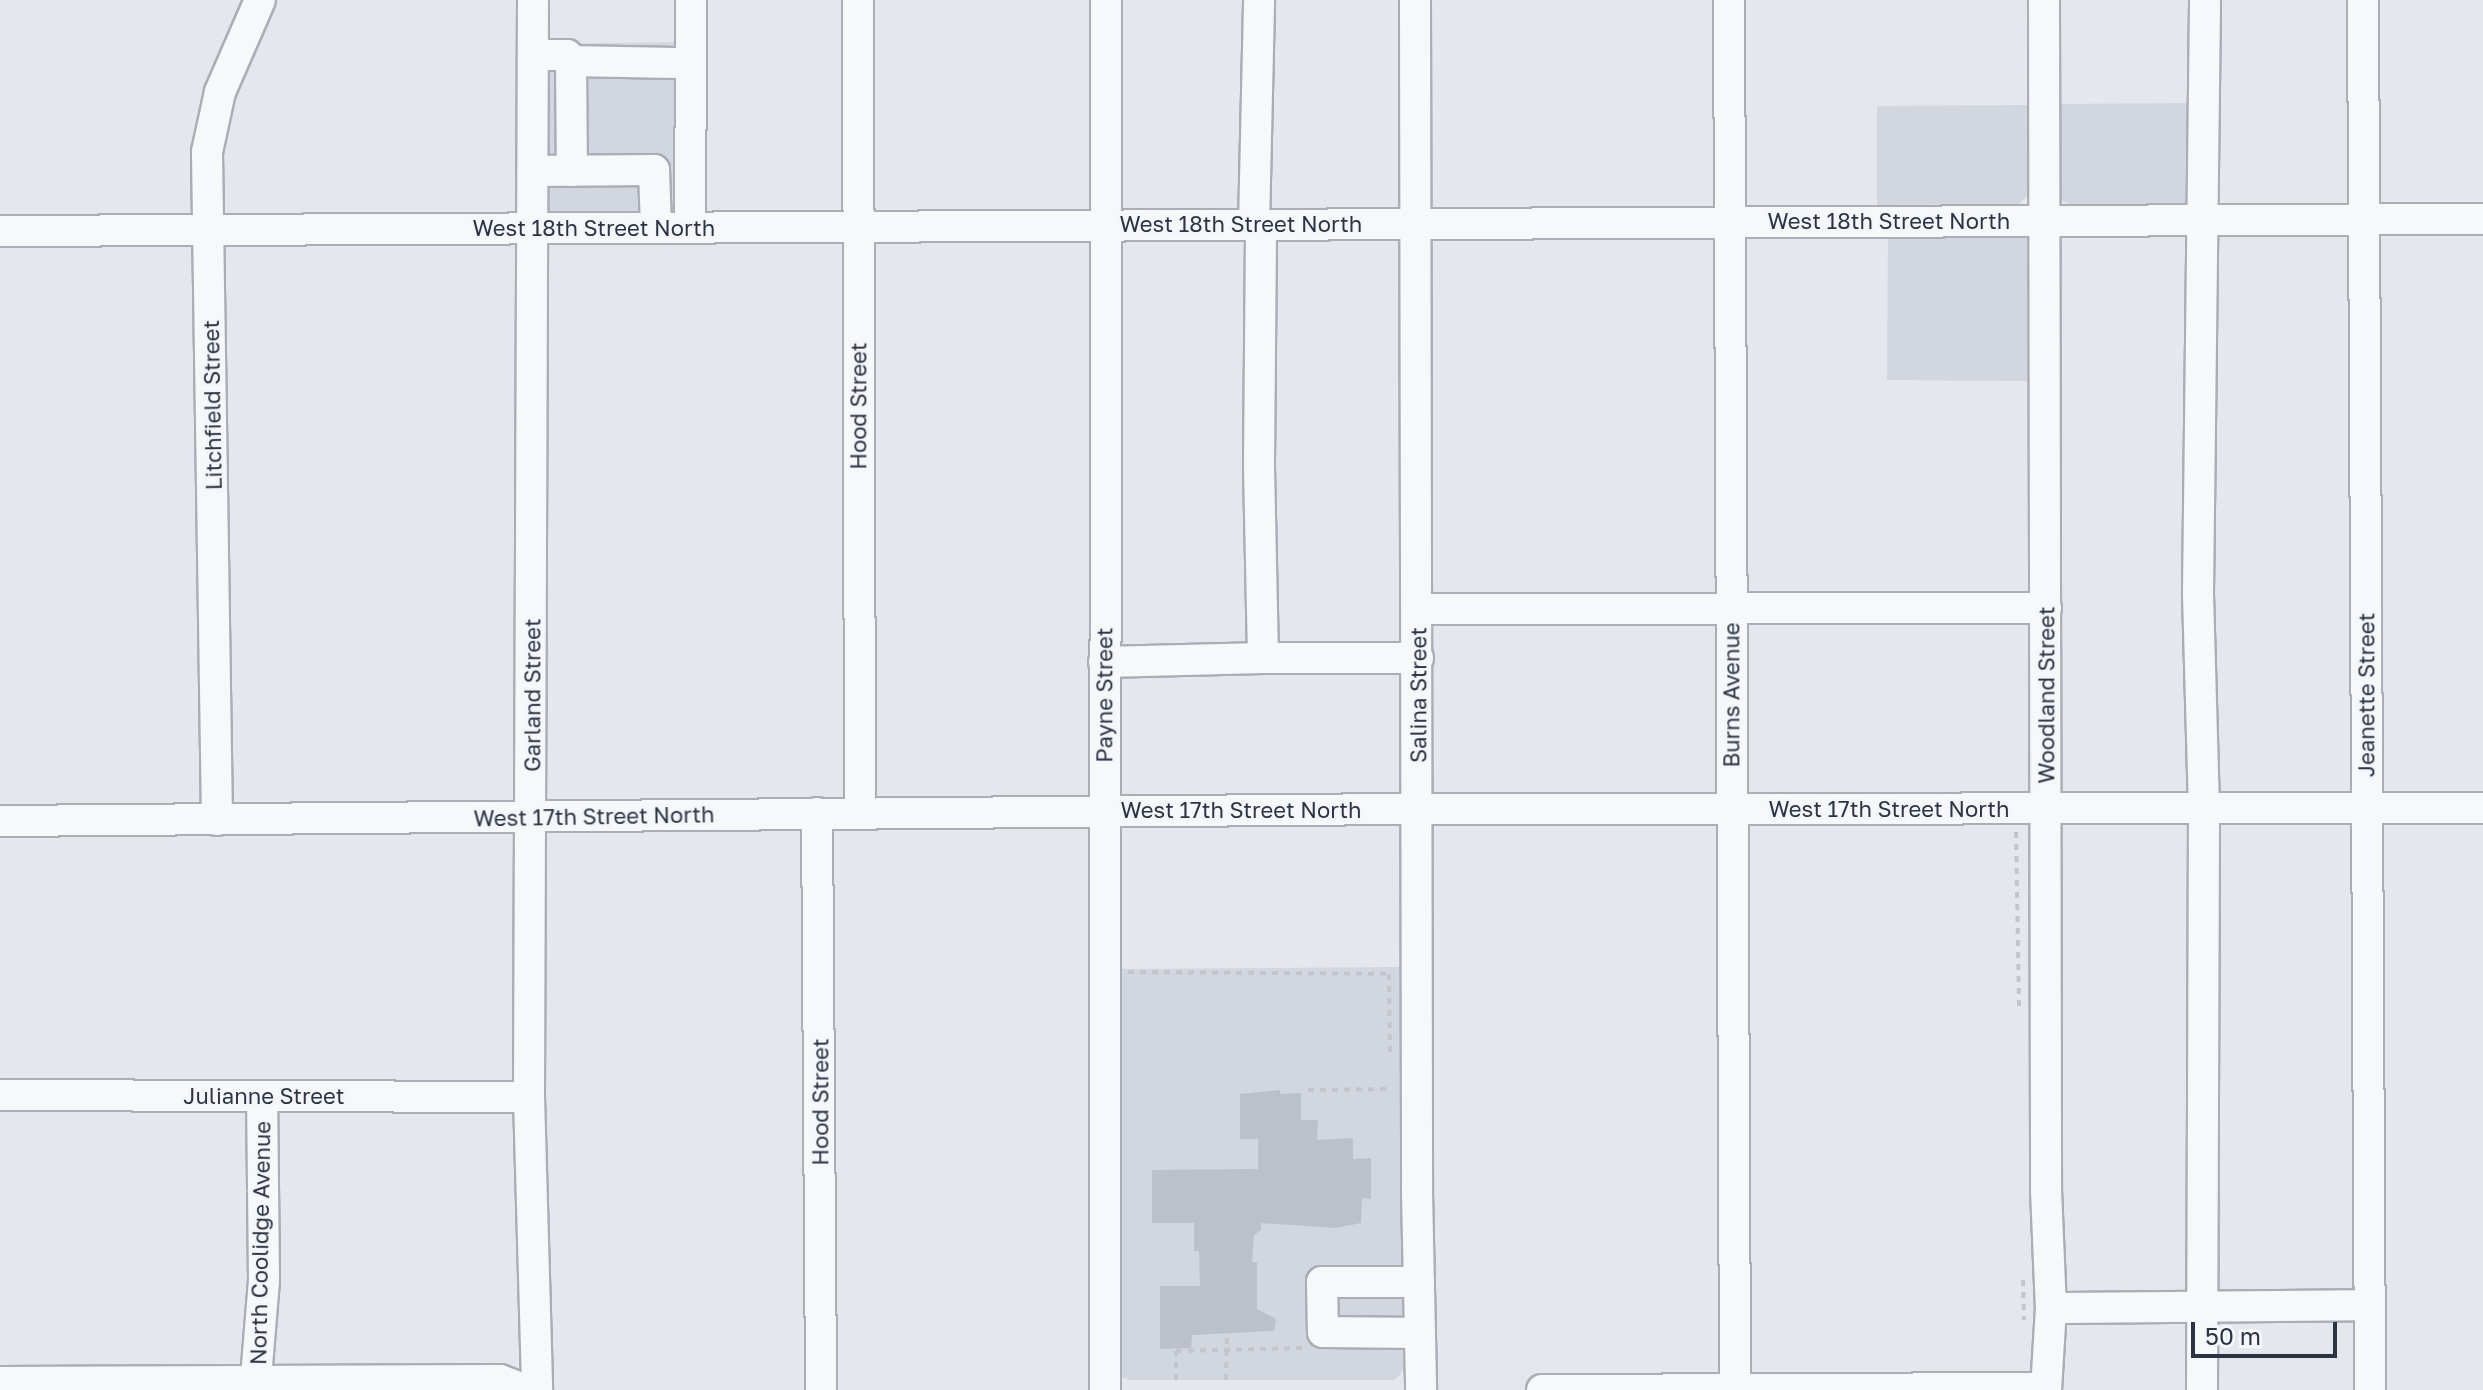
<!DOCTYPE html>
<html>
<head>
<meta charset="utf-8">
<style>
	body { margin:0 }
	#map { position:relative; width:2483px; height:1390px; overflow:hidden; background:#e4e7ec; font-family:"Golos Text",sans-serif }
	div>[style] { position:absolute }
	.built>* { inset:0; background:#d2d6de }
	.building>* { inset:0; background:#bbc0ca }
	.path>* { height:4px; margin-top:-2px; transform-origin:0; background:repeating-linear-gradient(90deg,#c2c5cb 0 6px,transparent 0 12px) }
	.roads { filter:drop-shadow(2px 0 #a9aeb7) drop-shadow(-2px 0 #a9aeb7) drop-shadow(0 2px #a9aeb7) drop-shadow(0 -2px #a9aeb7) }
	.minor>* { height:30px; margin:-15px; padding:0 15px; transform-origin:15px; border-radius:15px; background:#f7f8fa }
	span { translate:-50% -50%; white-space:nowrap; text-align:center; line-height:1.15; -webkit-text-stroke:6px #f4f6f9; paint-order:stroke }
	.street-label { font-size:22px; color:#2b3445 }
	.scale { position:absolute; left:2191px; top:1322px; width:146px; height:36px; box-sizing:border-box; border:4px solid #2b3445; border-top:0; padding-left:10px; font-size:24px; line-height:28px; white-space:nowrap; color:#2b3445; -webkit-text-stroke:6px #f4f6f9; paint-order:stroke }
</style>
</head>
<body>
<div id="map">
	<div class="built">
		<i style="clip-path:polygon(689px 42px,691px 212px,554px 213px,546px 210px,543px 44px)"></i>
		<i style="clip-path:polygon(2198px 103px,2195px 204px,2069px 204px,2058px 198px,2054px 104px)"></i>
		<i style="clip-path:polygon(2029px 105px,2029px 194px,2019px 204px,1877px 205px,1877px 106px)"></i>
		<i style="clip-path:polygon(1888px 231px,2024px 234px,2028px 239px,2027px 381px,1887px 380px)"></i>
		<i style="clip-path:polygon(1402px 967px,1404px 1367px,1400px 1375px,1394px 1380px,1129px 1380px,1119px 1376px,1116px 969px)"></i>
	</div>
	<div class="building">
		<i style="clip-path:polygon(1280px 1090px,1280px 1094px,1301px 1093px,1301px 1120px,1318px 1120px,1317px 1140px,1353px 1138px,1353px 1159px,1371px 1158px,1371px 1199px,1362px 1198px,1361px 1223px,1336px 1228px,1261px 1223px,1261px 1230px,1254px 1235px,1252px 1262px,1257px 1262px,1257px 1309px,1276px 1319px,1274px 1331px,1192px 1335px,1191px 1348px,1160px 1349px,1160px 1286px,1200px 1286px,1199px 1251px,1194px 1251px,1194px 1223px,1152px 1223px,1152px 1170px,1258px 1169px,1258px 1139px,1240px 1139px,1240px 1094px)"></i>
	</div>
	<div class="path">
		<i style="left:2016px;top:832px;width:176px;rotate:89deg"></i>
		<i style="left:1128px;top:972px;width:261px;rotate:0.4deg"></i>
		<i style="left:1389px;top:974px;width:78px;rotate:89.3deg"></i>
		<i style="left:1308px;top:1090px;width:83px;rotate:-0.7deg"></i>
		<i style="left:2023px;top:1280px;width:40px;rotate:88.6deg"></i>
		<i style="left:1176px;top:1380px;width:29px;rotate:-90deg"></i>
		<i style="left:1176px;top:1351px;width:128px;rotate:-1.3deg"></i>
		<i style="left:1226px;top:1380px;width:44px;rotate:-88.7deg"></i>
	</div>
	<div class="roads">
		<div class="minor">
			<i style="left:533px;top:0;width:1097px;rotate:90.21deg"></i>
			<i style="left:529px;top:1097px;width:293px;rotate:88.4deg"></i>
			<i style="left:858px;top:0;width:812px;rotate:89.86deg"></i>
			<i style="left:1415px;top:0;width:1192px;rotate:89.9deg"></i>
			<i style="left:1417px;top:1192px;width:198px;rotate:88.8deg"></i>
			<i style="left:1729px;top:0;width:1390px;rotate:89.75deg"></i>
			<i style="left:2044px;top:0;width:1190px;rotate:89.9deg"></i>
			<i style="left:2046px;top:1190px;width:118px;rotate:87.6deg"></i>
			<i style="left:2051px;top:1308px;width:82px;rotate:93.5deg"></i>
			<i style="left:2363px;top:0;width:1390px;rotate:89.71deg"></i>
			<i style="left:533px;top:55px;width:34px"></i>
			<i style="left:567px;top:55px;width:7px;rotate:56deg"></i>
			<i style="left:571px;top:61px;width:110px;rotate:89.5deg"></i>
			<i style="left:571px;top:61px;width:103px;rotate:1.1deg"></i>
			<i style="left:533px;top:171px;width:121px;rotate:-0.5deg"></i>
			<i style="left:654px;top:170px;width:58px;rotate:88deg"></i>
			<i style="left:1254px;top:225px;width:225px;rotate:-88.7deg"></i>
			<i style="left:690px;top:228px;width:228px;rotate:-89.7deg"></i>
			<i style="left:0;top:231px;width:2483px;rotate:-0.28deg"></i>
			<i style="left:1418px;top:609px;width:628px;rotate:-0.09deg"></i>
			<i style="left:1263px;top:658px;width:155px"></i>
			<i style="left:1104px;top:662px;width:159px;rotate:-1.4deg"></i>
			<i style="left:1263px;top:658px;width:194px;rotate:-91.2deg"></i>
			<i style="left:1259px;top:464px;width:240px;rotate:-89.5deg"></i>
			<i style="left:817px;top:813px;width:577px;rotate:89.6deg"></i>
			<i style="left:217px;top:820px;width:668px;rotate:-90.86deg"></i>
			<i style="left:207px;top:152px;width:61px;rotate:-77.8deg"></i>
			<i style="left:220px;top:92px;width:100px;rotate:-66.5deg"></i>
			<i style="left:0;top:821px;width:1396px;rotate:-0.49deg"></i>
			<i style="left:1396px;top:809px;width:1087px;rotate:-0.05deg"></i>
			<i style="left:0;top:1095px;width:529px;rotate:0.22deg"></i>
			<i style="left:1419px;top:1282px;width:97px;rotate:180deg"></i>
			<i style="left:1322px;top:1282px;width:50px;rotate:88.9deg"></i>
			<i style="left:1323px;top:1332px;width:97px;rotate:0.6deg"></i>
			<i style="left:2051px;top:1308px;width:319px;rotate:-0.5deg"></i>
			<i style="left:0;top:1382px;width:500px;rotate:-0.23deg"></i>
			<i style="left:500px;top:1380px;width:28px;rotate:21deg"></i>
			<i style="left:255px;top:1390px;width:109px;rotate:-85.3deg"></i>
			<i style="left:264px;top:1281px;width:185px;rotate:-90.6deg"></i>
			<i style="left:1105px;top:1390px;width:1390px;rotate:-89.96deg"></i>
			<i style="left:1542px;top:1390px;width:504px;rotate:-0.23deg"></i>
			<i style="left:2202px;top:1390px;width:581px;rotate:-89.8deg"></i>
			<i style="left:2204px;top:809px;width:216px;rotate:-91.6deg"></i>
			<i style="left:2198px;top:593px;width:593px;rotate:-89.32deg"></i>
		</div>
	</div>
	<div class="street-label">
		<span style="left:1889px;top:221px">West 18th Street North</span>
		<span style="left:1241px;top:224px">West 18th Street North</span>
		<span style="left:594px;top:228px">West 18th Street North</span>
		<span style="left:212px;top:405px;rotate:-91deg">Litchfield Street</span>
		<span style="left:858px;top:406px;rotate:-90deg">Hood Street</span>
		<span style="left:532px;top:695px;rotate:-90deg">Garland Street</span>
		<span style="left:1104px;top:695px;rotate:-90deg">Payne Street</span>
		<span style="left:1418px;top:695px;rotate:-90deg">Salina Street</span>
		<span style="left:1731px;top:695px;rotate:-90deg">Burns Avenue</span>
		<span style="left:2046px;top:695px;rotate:-90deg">Woodland Street</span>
		<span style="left:2366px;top:695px;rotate:-90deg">Jeanette Street</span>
		<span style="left:1889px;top:809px">West 17th Street North</span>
		<span style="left:1241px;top:810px">West 17th Street North</span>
		<span style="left:594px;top:816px;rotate:-1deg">West 17th Street North</span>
		<span style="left:264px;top:1096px">Julianne Street</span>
		<span style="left:820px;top:1102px;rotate:-90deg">Hood Street</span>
		<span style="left:260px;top:1243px;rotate:-89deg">North Coolidge Avenue</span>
	</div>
	<div class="scale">50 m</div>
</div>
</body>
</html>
